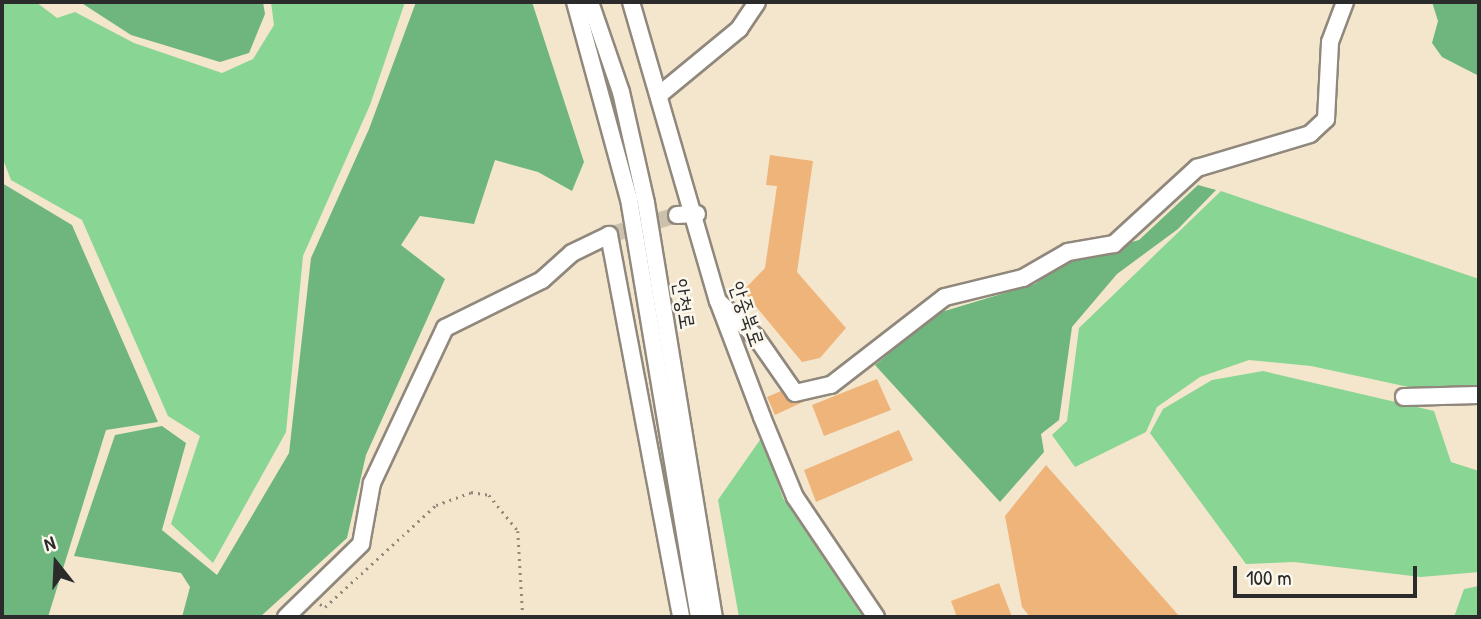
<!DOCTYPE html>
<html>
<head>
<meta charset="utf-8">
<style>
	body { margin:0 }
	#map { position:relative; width:1481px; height:619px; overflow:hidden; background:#f4e6cd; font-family:"Patrick Hand","Poor Story",sans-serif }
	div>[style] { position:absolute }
	.green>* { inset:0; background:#89d593 }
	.forest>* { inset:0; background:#6eb67d }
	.building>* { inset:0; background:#efb479 }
	.minor-tunnel>* { height:16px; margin-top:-8px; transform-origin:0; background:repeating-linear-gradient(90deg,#ccc1ad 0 16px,transparent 0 24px) }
	.path>* { height:2.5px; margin-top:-1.25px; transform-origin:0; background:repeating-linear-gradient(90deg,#90887c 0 2px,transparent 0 7px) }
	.roads { filter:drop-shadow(2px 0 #90887c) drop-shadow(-2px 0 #90887c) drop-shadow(0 2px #90887c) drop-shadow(0 -2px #90887c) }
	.minor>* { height:16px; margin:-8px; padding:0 8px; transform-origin:8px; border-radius:8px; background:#fff }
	span { translate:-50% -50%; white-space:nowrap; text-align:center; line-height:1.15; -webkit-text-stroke:5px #fbf7ec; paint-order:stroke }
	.street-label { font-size:21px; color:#2b2b2b }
	.frame { position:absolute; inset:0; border:4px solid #2b2b2b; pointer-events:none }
	.north { position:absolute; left:21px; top:528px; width:70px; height:70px; -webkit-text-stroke:5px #fbf7ec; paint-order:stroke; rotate:342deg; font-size:19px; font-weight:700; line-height:28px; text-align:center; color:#2b2b2b }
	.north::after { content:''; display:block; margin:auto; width:24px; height:32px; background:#2b2b2b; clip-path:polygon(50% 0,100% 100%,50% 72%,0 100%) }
	.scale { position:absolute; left:1233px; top:566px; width:184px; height:32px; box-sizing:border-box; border:4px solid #2b2b2b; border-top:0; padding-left:9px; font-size:21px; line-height:24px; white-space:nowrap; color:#2b2b2b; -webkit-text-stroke:5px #fbf7ec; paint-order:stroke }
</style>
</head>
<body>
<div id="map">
	<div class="green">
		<i style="clip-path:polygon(2px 2px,36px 2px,57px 18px,75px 12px,134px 43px,222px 73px,253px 59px,274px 25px,271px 2px,405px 2px,370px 105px,303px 256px,286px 432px,213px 563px,171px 524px,200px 436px,168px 416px,82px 220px,11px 180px,2px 157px)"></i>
		<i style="clip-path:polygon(1221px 191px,1479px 279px,1479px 388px,1432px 392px,1311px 366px,1249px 360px,1200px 377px,1157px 407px,1146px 432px,1075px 467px,1052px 435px,1067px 421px,1079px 328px)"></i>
		<i style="clip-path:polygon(1263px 371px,1434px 411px,1451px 462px,1479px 471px,1479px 572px,1421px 577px,1294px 562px,1246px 564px,1150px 433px,1163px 409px,1212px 380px)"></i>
		<i style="clip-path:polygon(762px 437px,783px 498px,863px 617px,739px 617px,718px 500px)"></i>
		<i style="clip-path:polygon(1479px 586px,1479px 617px,1454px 617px,1464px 589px)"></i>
	</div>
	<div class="forest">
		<i style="clip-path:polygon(80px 2px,263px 2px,265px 14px,249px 53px,220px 62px,131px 35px)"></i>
		<i style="clip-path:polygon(416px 2px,532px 2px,584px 162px,572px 191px,538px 172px,495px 160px,474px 224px,420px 216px,401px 245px,445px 279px,366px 455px,347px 538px,260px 617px,182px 617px,190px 587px,181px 573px,74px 556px,115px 435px,162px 426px,186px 443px,162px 530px,217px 575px,289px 453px,311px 258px,369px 129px)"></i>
		<i style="clip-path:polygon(1432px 2px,1479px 2px,1479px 76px,1442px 57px,1432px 43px,1438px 21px)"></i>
		<i style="clip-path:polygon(2px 183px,72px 225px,158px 422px,106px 430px,48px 617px,2px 617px)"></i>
		<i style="clip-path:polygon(1198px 185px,1216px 190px,1178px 229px,1117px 274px,1072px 327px,1059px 420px,1041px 434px,1044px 452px,1000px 502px,875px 365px,938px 313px,1035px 284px,1066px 260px,1139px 240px)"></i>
	</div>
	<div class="building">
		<i style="clip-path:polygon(770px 155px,813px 161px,797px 272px,846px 328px,820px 358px,802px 362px,743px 291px,765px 268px,777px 186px,766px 185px)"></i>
		<i style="clip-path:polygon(877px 379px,891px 410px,824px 436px,812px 405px)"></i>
		<i style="clip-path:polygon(781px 391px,791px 402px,803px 402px,775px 415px,767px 397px)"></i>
		<i style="clip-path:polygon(899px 430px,913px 460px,816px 502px,804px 470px)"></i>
		<i style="clip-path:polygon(1046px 465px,1180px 617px,1030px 617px,1022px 607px,1005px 516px)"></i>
		<i style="clip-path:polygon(999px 583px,1012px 617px,957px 617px,951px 601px)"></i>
	</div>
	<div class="minor-tunnel">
		<i style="left:609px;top:235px;width:71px;rotate:-16.4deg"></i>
	</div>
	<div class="path">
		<i style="left:320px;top:604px;width:6px;rotate:31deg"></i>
		<i style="left:325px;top:607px;width:151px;rotate:-42.6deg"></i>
		<i style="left:436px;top:505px;width:37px;rotate:-20deg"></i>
		<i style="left:471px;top:492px;width:18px;rotate:9deg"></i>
		<i style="left:489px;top:495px;width:46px;rotate:51.1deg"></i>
		<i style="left:518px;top:531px;width:86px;rotate:86.7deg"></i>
	</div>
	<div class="roads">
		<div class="minor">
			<i style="left:575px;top:2px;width:204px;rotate:74.7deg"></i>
			<i style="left:629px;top:199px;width:424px;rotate:80.5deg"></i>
			<i style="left:590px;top:2px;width:95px;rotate:71deg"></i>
			<i style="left:621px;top:92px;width:114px;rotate:77.3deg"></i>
			<i style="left:646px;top:203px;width:420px;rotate:80.7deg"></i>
			<i style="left:631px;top:2px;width:311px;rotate:73.8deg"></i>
			<i style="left:718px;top:301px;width:124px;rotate:69.2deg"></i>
			<i style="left:762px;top:417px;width:87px;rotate:67.6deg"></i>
			<i style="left:795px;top:497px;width:145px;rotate:56deg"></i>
			<i style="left:659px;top:95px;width:104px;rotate:-39.5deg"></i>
			<i style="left:739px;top:29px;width:32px;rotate:-56deg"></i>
			<i style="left:677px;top:215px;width:20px;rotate:-3deg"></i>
			<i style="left:718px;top:301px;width:52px;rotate:43.5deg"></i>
			<i style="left:756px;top:337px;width:68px;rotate:55.1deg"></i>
			<i style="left:795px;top:393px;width:37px;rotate:-13deg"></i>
			<i style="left:831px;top:385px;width:144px;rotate:-37.7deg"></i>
			<i style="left:945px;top:297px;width:80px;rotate:-13.7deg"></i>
			<i style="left:1023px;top:278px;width:52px;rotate:-30deg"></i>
			<i style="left:1068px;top:252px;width:47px;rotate:-9.9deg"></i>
			<i style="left:1114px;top:244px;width:113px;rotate:-42.5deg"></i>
			<i style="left:1197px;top:168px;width:118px;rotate:-16.7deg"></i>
			<i style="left:1310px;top:134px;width:22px;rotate:-43deg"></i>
			<i style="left:1326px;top:119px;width:77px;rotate:-87deg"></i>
			<i style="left:1330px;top:42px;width:43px;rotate:-69.4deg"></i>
			<i style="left:1404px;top:397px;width:75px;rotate:-1.5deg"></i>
			<i style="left:286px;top:617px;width:105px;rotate:-44.2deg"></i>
			<i style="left:361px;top:544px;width:62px;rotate:-79.8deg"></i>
			<i style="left:372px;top:483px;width:171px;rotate:-64.8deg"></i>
			<i style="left:445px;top:328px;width:108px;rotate:-26.3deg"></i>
			<i style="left:542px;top:280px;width:40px;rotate:-42deg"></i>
			<i style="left:572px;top:253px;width:41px;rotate:-25.9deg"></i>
			<i style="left:609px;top:235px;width:389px;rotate:79.3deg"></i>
		</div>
	</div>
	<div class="street-label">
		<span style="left:684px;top:304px;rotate:81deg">안청로</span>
		<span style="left:747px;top:314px;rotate:71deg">안중북로</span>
	</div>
	<div class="frame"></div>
	<div class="north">N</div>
	<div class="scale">100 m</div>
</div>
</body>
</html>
